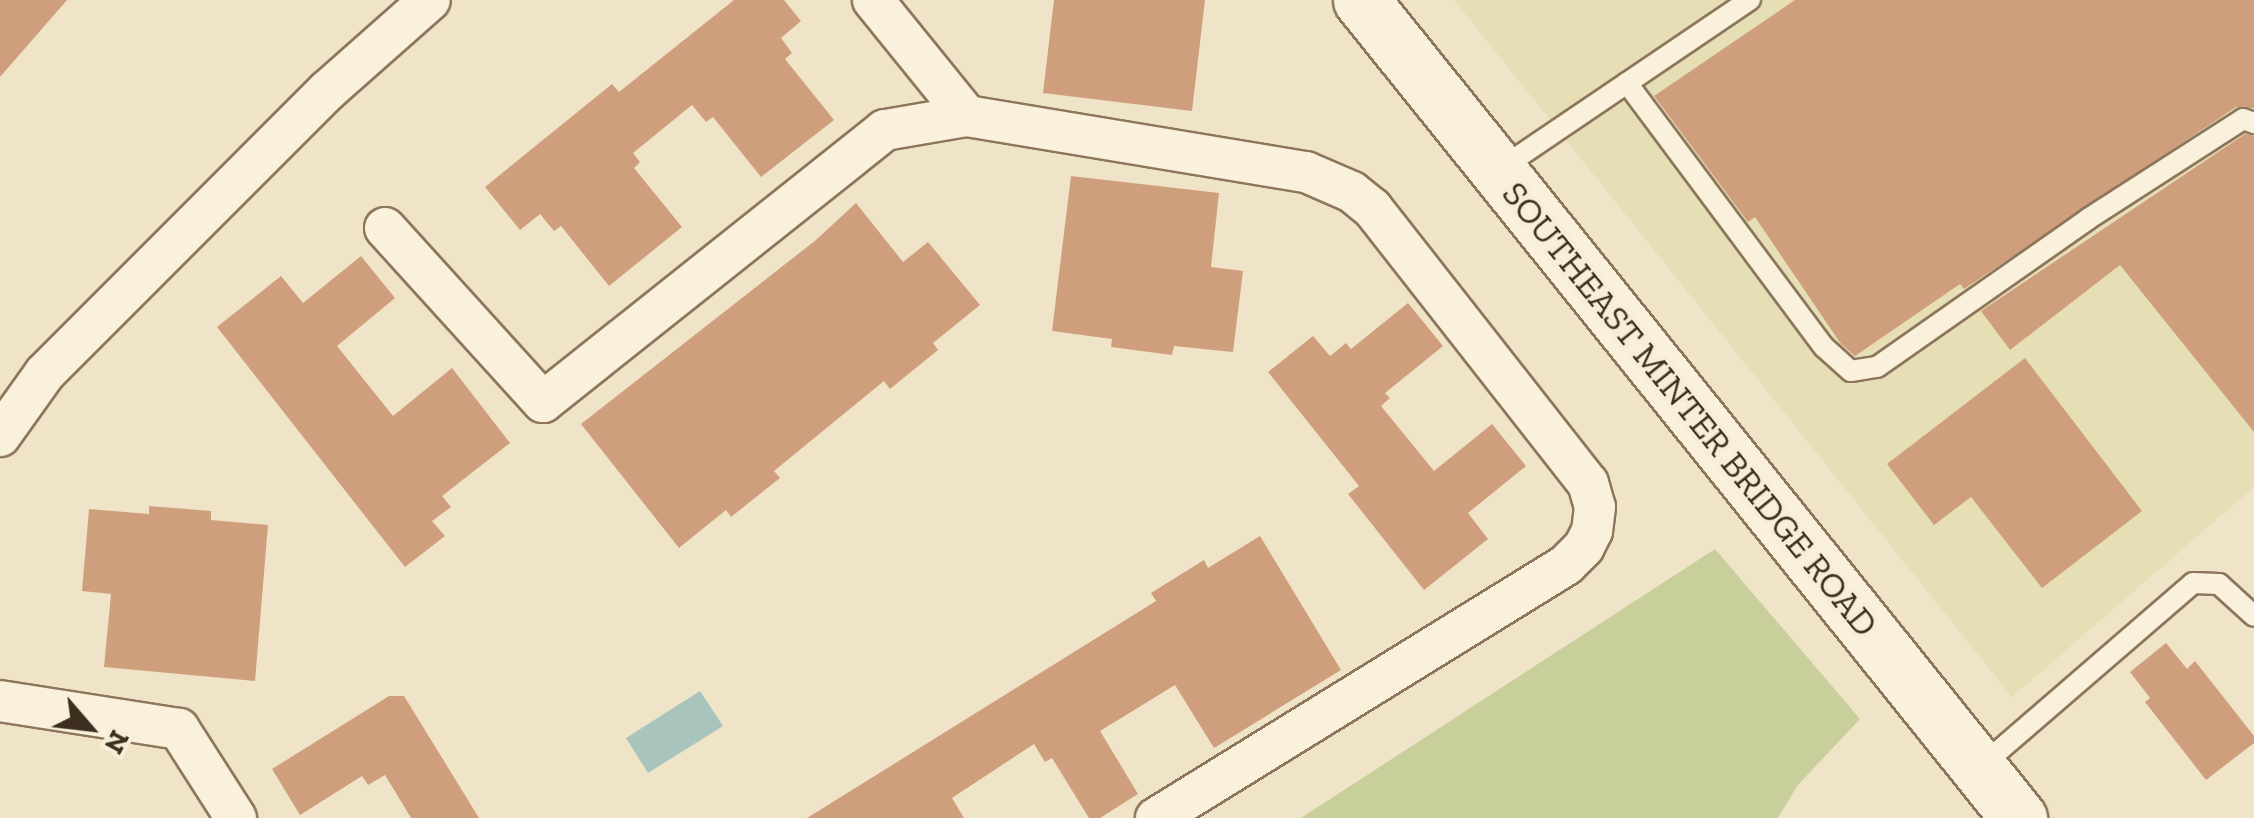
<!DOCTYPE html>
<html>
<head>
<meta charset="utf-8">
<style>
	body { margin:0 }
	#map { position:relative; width:2254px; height:818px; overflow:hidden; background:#f0e4c8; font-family:"Zilla Slab",serif }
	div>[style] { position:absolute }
	.farmland>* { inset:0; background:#e6deb5 }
	.green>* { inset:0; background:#c9cf9b }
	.water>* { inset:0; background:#a9c4bc }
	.building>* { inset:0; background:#cf9f7d }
	.roads { filter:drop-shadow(2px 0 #8d765c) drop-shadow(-2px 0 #8d765c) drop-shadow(0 2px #8d765c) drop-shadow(0 -2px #8d765c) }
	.service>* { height:20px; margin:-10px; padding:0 10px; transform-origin:10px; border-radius:10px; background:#faf1dc }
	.minor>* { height:40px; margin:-20px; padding:0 20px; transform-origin:20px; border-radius:20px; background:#faf1dc }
	.secondary>* { height:55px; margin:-27.5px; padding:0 27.5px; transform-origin:27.5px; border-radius:27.5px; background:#faf1dc }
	span { translate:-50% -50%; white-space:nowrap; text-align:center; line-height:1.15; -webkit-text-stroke:9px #f7eed8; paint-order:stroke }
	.street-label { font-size:35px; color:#3d2e20 }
	.north { position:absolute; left:40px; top:678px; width:100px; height:100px; -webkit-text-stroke:8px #f7eed8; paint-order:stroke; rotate:118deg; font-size:28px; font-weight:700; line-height:40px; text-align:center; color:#3d2e20 }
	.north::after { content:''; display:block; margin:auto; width:35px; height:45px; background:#3d2e20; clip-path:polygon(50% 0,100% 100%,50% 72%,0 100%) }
</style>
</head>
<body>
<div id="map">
	<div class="farmland">
		<i style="clip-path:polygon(1454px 0,2254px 0,2254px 487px,2012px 697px)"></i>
	</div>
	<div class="green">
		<i style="clip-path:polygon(1715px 549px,1860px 719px,1797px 786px,1778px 818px,1301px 818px)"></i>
	</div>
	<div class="water">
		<i style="clip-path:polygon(700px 691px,723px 726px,648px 773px,626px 738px)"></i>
	</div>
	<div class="building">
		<i style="clip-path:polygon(0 0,67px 0,0 77px)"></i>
		<i style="clip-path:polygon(734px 0,784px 0,801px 21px,781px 38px,792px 53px,785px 59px,834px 120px,761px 177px,713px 117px,706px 122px,692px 105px,633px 153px,640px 162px,634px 168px,682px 227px,609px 286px,561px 226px,554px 231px,540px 214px,520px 230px,485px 187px,612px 84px,619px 92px)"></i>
		<i style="clip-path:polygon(1054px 0,1205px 0,1192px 111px,1043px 93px)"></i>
		<i style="clip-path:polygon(1795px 0,2254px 0,2254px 108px,2236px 107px,1964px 289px,1960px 284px,1855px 356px,1841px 344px,1755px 217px,1748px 222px,1654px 96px)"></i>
		<i style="clip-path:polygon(2245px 134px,2254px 136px,2254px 432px,2120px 265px,2010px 350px,1981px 311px)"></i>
		<i style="clip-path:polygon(1071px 176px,1219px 193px,1211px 267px,1243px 271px,1233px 352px,1174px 346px,1172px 355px,1111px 347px,1112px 339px,1052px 331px)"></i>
		<i style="clip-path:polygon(856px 203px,903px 262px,928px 242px,980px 305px,933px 343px,938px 350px,890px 389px,884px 381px,774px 471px,780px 478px,731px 517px,726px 510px,679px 548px,581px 424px,816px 240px)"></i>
		<i style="clip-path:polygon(361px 256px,395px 298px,337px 346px,393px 416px,452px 368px,510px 443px,442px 496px,451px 507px,432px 521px,445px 536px,405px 567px,217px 327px,281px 276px,303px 303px)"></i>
		<i style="clip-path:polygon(1408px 303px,1443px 346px,1385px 393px,1390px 398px,1381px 406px,1434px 471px,1492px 424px,1526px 466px,1468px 513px,1488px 539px,1424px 590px,1348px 494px,1359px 486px,1268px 372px,1313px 336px,1330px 356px,1346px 343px,1351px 349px)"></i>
		<i style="clip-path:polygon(2025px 358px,2142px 511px,2042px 588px,1971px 497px,1934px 525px,1887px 464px)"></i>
		<i style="clip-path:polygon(149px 506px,211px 511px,211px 520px,268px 525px,255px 681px,104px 667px,111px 594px,82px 591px,89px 509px,149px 514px)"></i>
		<i style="clip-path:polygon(1260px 536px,1341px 670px,1214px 748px,1175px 685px,1100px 731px,1138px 794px,1100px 818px,1089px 818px,1052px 758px,1045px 762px,1034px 744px,952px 798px,964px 818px,807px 818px,1156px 601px,1151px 593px,1204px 560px,1208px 568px)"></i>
		<i style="clip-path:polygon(2166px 643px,2187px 669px,2195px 661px,2254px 736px,2254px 743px,2206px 780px,2145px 702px,2150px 698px,2130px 672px)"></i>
		<i style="clip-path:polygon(389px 696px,404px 696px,479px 818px,411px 818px,385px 775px,368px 785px,362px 776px,300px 815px,272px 769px)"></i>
	</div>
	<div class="roads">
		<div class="service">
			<i style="left:1627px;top:83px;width:329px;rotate:53.3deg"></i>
			<i style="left:1824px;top:347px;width:36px;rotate:42deg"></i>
			<i style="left:1851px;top:371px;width:26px;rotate:-9deg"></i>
			<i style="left:1877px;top:367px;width:258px;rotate:-35deg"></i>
			<i style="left:2088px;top:219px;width:184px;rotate:-32.8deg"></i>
			<i style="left:2243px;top:119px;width:12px;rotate:20deg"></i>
			<i style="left:1500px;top:169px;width:302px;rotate:-34.1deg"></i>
			<i style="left:1980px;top:767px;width:281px;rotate:-40.8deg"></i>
			<i style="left:2193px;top:583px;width:26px;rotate:2deg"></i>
			<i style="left:2219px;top:584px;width:47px;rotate:42.4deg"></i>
		</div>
		<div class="minor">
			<i style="left:873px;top:0;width:149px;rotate:51deg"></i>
			<i style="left:967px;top:116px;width:344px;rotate:9.4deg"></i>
			<i style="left:1306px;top:172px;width:50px;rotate:23.5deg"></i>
			<i style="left:1352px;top:192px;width:26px;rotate:39deg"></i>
			<i style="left:1372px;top:208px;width:350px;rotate:51.9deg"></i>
			<i style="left:1588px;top:483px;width:25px;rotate:74deg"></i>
			<i style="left:1595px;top:507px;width:24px;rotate:97deg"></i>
			<i style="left:1592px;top:531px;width:18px;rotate:117deg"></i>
			<i style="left:1584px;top:547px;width:25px;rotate:135deg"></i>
			<i style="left:1566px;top:565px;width:482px;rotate:148.3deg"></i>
			<i style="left:385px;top:228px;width:235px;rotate:47.8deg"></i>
			<i style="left:543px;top:402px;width:437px;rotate:-38.5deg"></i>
			<i style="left:885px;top:130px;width:83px;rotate:-9.7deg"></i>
			<i style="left:0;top:436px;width:77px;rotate:-54.5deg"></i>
			<i style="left:45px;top:373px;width:399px;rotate:-45deg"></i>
			<i style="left:327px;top:91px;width:137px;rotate:-41.5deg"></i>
			<i style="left:0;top:701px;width:181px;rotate:8.9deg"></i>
			<i style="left:179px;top:729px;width:106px;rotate:57.4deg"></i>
		</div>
		<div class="secondary">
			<i style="left:1361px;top:0;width:1050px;rotate:51.19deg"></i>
		</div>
	</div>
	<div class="street-label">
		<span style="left:1690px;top:409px;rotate:51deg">SOUTHEAST MINTER BRIDGE ROAD</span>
	</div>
	<div class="north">N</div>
</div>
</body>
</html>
